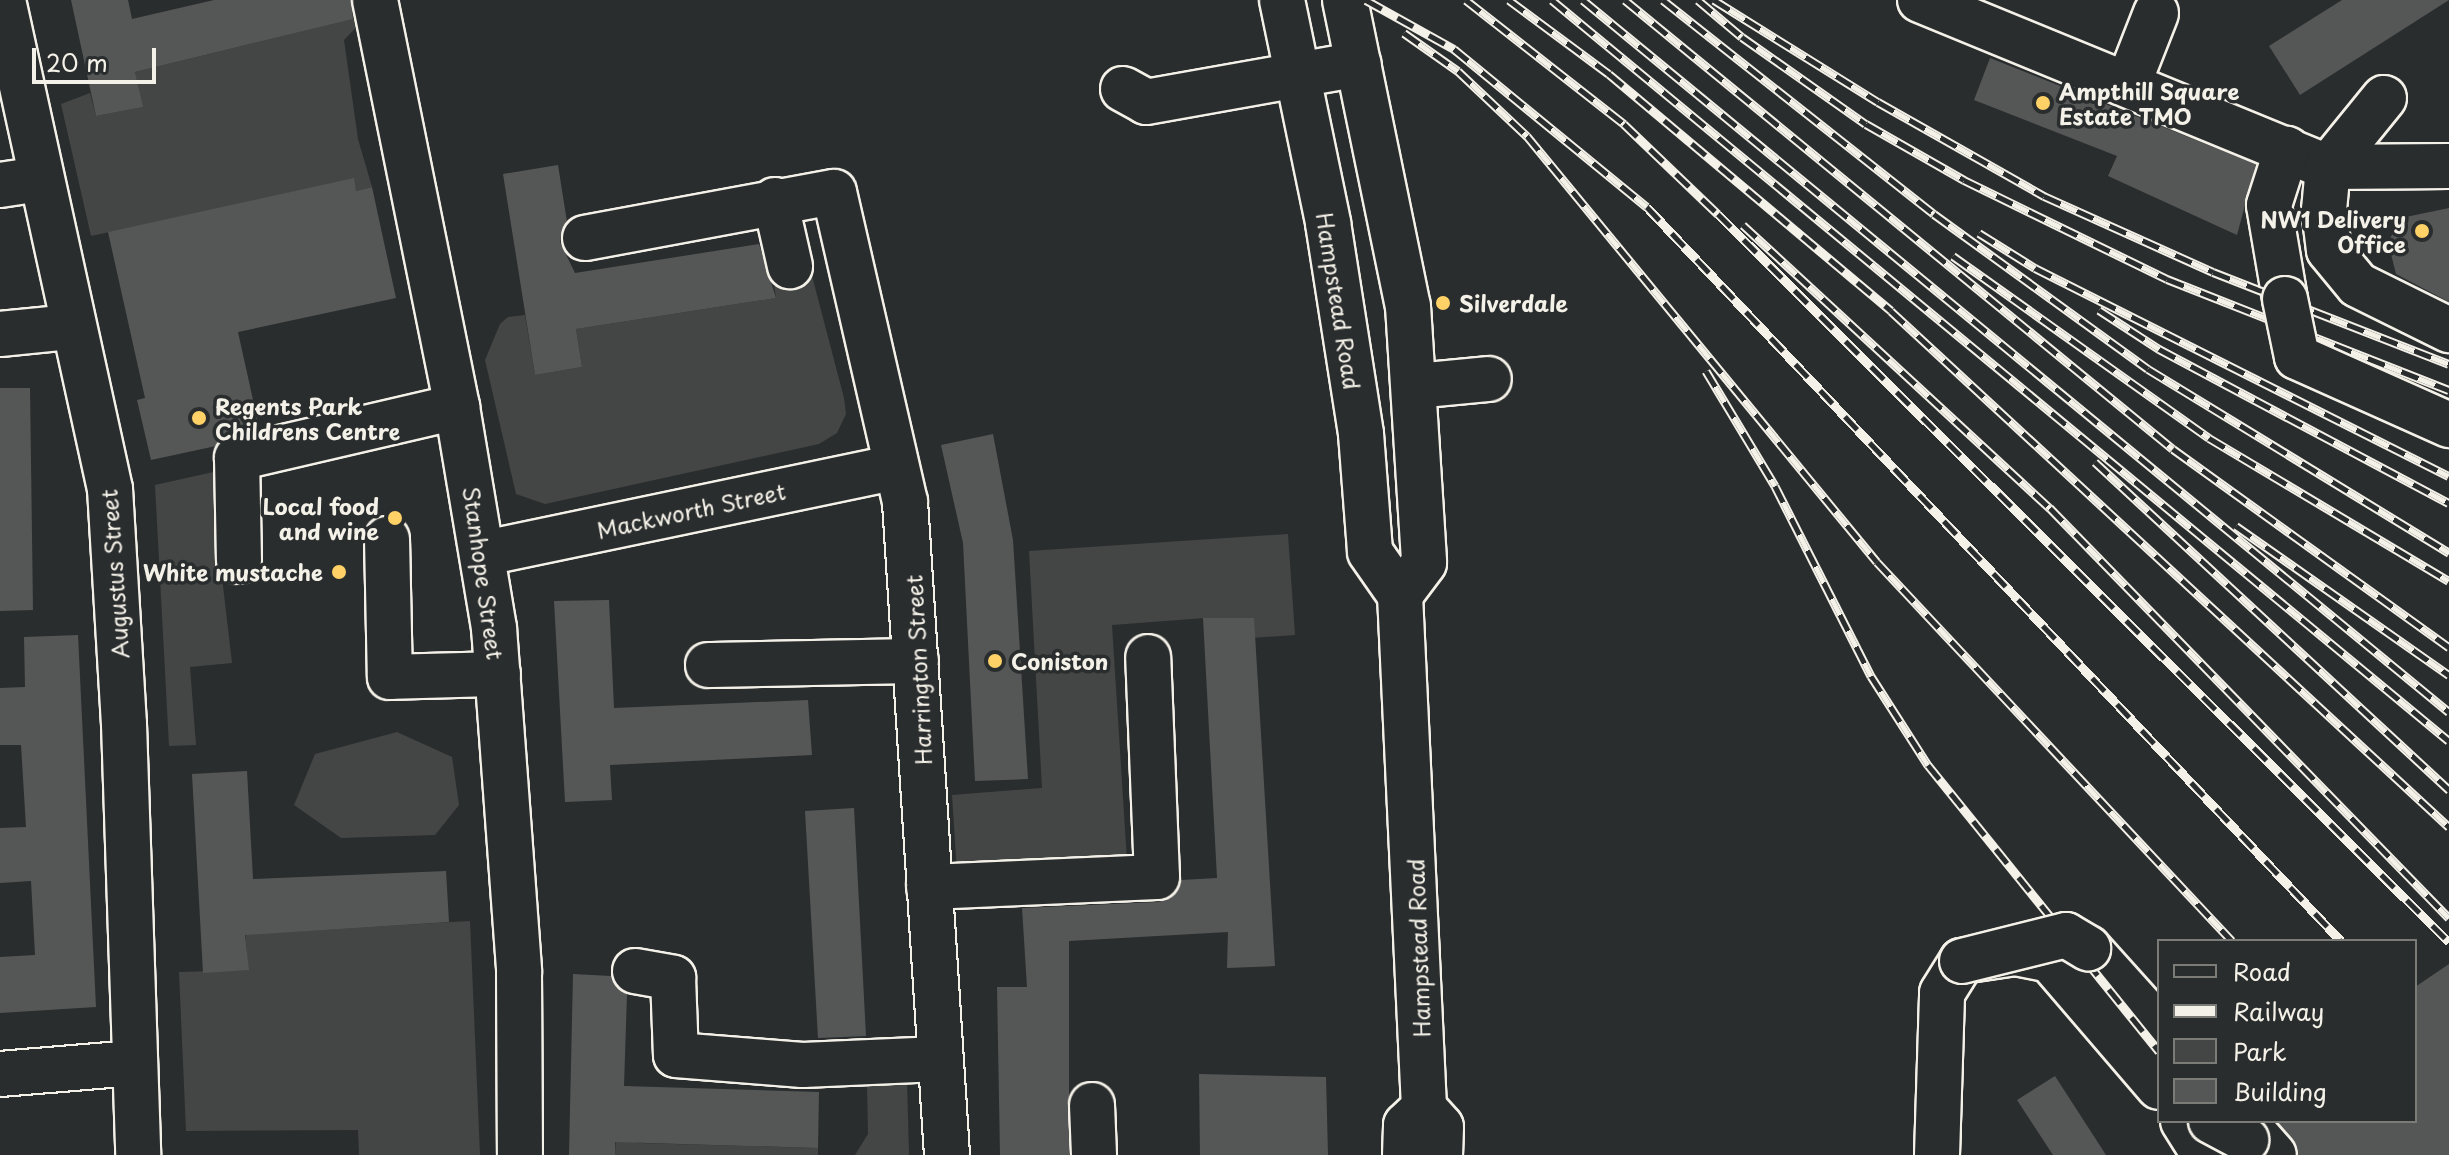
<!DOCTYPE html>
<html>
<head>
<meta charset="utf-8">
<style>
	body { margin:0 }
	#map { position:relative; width:2449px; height:1155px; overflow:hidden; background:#2a2d2e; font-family:"Playpen Sans",sans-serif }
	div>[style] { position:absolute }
	.green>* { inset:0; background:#444645 }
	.building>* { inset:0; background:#555756 }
	.roads { filter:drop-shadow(2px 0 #f4f1e8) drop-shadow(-2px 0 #f4f1e8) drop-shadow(0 2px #f4f1e8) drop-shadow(0 -2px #f4f1e8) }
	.minor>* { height:44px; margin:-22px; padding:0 22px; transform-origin:22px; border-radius:22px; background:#2a2d2e }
	.highway>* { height:44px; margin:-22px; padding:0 22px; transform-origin:22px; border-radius:22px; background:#2a2d2e }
	.rail>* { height:9px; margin-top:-4.5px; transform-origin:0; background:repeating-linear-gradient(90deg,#2a2d2e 0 18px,#f4f1e8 0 36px); box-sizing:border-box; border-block:2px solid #f4f1e8 }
	.bridges { filter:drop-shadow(2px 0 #f4f1e8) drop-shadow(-2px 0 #f4f1e8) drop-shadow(0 2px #f4f1e8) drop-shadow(0 -2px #f4f1e8) }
	.minor-bridge>* { height:44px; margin:-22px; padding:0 22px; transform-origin:22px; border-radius:22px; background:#2a2d2e }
	.dots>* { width:22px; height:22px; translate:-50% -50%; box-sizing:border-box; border:4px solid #2a2d2e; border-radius:50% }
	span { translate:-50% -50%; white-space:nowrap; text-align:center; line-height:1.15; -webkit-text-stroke:7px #2a2d2e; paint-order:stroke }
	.poi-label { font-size:22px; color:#f4f1e8; font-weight:700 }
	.left { translate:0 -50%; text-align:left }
	.right { translate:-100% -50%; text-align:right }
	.street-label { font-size:22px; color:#f4f1e8 }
	.legend { position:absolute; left:2157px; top:939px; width:260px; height:184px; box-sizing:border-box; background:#2a2d2e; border:2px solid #7b7b78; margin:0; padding:10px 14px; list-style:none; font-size:24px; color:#f4f1e8 }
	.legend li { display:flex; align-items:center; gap:16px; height:40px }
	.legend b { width:40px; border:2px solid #7b7b78 }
	.scale { position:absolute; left:32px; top:48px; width:124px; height:36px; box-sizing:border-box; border:4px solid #f4f1e8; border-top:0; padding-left:10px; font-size:24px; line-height:28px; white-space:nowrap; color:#f4f1e8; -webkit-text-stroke:6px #2a2d2e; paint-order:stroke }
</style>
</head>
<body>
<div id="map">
	<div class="green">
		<i style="clip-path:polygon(368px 15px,344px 40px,358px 139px,372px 187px,356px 191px,353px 179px,91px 236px,61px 104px,90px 93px,96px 116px,142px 107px,135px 72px)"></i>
		<i style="clip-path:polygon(811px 272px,844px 398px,846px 414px,837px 433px,819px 444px,545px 504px,516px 494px,485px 360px,500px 324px,508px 317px,525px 315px,535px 375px,582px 367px,576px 329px,776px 298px,773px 278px)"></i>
		<i style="clip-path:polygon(227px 469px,221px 569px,232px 663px,190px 667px,196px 745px,169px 746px,155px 485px)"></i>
		<i style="clip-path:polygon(1288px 534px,1295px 635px,1208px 641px,1205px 618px,1112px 625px,1127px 861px,957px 872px,952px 795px,1042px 788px,1029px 551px)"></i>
		<i style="clip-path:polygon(397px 732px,452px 757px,459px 805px,435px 835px,341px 838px,294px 805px,315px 754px)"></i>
		<i style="clip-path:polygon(470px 921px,480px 1155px,359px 1155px,358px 1130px,186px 1131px,179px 972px,248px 970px,245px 928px,270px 933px)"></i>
		<i style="clip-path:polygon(907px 1081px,909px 1155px,855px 1155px,868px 1134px,867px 1084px)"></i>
		<i style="clip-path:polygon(616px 1133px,638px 1143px,818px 1148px,818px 1155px,615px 1155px)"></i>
	</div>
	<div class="building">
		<i style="clip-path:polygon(71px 0,128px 0,132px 19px,214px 0,351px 0,353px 19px,135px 72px,143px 107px,96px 116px)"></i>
		<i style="clip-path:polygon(2342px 0,2449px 0,2300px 95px,2269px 46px)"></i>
		<i style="clip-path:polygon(1990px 58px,2256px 164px,2237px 235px,2108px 176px,2117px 156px,1974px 100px)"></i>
		<i style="clip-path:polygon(558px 165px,567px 222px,560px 242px,575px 273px,759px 244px,776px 298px,576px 329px,582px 367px,535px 375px,503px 174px)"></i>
		<i style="clip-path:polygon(354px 178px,356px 191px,372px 187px,396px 298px,238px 332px,259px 427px,231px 434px,216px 446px,151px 460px,137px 400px,145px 398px,108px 232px)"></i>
		<i style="clip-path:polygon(2449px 208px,2449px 302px,2396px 274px,2388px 242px,2401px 218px)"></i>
		<i style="clip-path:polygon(0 388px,30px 388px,33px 610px,0 611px)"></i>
		<i style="clip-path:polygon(993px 434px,1013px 540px,1028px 779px,975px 781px,963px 543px,941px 445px)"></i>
		<i style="clip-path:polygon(609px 600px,614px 708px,808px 700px,812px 755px,610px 765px,612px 800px,565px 802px,554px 601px)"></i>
		<i style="clip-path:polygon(1203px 618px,1254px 618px,1275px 966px,1227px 968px,1228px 932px,1069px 941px,1069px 1155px,1000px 1155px,997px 987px,1027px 987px,1022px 908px,1158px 902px,1171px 898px,1181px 880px,1217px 878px)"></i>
		<i style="clip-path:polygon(78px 635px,96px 1007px,0 1013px,0 957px,35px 955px,31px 881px,0 883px,0 828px,26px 827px,21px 745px,0 745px,0 688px,25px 687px,24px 637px)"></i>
		<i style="clip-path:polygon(247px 771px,253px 879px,446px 871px,449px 922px,245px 935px,249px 970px,203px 973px,192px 774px)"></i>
		<i style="clip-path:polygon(854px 808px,866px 1036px,818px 1038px,805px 811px)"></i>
		<i style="clip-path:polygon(2449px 964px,2449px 1155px,2298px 1155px,2277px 1121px,2415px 1121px,2415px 987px)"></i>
		<i style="clip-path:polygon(573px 974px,611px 976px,627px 994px,624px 1086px,819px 1092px,818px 1148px,615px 1142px,615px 1155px,569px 1155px)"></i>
		<i style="clip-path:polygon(1199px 1074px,1326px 1077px,1328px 1155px,1200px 1155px)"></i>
		<i style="clip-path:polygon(2055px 1076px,2106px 1155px,2053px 1155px,2017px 1100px)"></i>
	</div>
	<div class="roads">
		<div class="minor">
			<i style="left:3px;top:0;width:501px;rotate:77.66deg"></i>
			<i style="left:110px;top:489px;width:235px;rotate:86.6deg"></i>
			<i style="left:124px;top:724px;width:431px;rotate:88.1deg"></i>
			<i style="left:375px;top:0;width:415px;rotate:78.6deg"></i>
			<i style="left:457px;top:407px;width:224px;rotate:80.5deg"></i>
			<i style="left:494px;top:628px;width:345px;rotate:85.8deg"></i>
			<i style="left:519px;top:972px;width:183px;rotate:89.7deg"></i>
			<i style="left:1920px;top:0;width:441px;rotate:22.3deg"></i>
			<i style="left:2328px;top:167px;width:121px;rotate:-0.5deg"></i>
			<i style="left:2129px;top:82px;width:74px;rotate:-68.6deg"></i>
			<i style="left:1123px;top:89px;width:26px;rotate:29deg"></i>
			<i style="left:1146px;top:102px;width:216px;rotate:-10.1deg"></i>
			<i style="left:2384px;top:98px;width:89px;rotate:129.1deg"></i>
			<i style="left:2328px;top:167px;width:43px;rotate:95.3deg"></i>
			<i style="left:2324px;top:210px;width:40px;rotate:82.9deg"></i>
			<i style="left:2329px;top:250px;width:45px;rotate:50.4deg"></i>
			<i style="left:2358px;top:285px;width:102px;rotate:26.3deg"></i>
			<i style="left:0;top:185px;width:40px;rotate:-8.5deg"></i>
			<i style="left:775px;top:200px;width:68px;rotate:77.2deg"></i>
			<i style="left:585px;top:238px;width:253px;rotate:-10.5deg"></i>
			<i style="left:834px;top:192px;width:318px;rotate:77.1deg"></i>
			<i style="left:905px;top:502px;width:654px;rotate:86.32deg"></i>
			<i style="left:2285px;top:299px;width:95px;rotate:-99.7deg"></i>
			<i style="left:2269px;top:205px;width:59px;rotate:-72.2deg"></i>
			<i style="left:0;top:334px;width:72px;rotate:-5.6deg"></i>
			<i style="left:1415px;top:386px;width:74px;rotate:-5.4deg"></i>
			<i style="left:387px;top:539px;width:138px;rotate:88.8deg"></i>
			<i style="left:390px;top:677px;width:108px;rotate:-1.6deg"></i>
			<i style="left:485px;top:553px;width:420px;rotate:-11.8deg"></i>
			<i style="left:239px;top:561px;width:103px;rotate:-91.1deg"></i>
			<i style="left:237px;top:458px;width:226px;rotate:-13.1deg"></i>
			<i style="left:708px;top:665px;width:208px;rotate:-1.1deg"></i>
			<i style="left:929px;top:887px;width:228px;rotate:-2.5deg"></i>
			<i style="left:1157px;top:877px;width:220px;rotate:-92.3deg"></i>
			<i style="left:2088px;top:948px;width:106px;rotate:48.1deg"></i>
			<i style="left:635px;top:971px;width:39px;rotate:10deg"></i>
			<i style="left:673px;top:978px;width:77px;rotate:87.8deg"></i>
			<i style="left:676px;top:1055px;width:127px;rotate:4.5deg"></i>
			<i style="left:803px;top:1065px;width:136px;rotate:-2.5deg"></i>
			<i style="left:0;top:1074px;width:135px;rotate:-4.7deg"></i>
			<i style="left:1092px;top:1105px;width:50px;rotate:87.7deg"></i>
			<i style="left:2183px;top:1121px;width:40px;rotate:58deg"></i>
			<i style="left:2244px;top:1121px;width:45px;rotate:48.6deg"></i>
			<i style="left:1937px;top:1155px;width:162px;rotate:-88.2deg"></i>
			<i style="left:1942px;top:993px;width:38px;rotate:-58deg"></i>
			<i style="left:1962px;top:961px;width:54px;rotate:-8.6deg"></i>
			<i style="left:2015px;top:953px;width:36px;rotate:11deg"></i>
			<i style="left:2050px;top:960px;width:167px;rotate:49.4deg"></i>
		</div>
		<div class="highway">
			<i style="left:1282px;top:0;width:228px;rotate:78.3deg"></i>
			<i style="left:1328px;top:223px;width:214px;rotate:81.1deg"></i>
			<i style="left:1361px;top:434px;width:118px;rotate:85.6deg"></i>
			<i style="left:1370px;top:552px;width:52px;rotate:55.1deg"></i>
			<i style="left:1400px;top:595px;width:514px;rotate:87.32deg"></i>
			<i style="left:1424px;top:1108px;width:25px;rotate:48deg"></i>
			<i style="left:1441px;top:1127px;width:28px;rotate:92deg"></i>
			<i style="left:1345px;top:0;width:312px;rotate:78.4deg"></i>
			<i style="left:1408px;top:306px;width:257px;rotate:86.4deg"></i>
			<i style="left:1424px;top:563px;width:40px;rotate:127deg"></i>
			<i style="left:1405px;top:1155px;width:30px;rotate:-88deg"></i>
			<i style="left:1406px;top:1125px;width:25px;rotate:-43deg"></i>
		</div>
	</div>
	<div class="rail">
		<i style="left:1366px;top:0;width:101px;rotate:29.1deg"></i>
		<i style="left:1454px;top:49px;width:249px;rotate:39.3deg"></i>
		<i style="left:1647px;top:207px;width:1010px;rotate:46.6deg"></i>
		<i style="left:1466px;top:0;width:201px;rotate:38.1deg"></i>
		<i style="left:1624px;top:124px;width:130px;rotate:43.8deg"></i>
		<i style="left:1718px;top:214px;width:1032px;rotate:44.88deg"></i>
		<i style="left:1509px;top:0;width:124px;rotate:36.5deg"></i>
		<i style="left:1609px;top:74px;width:368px;rotate:40deg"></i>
		<i style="left:1891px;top:311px;width:760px;rotate:42.76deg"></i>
		<i style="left:1552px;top:0;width:1163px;rotate:39.56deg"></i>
		<i style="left:1583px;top:0;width:1121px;rotate:39.43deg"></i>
		<i style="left:1625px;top:0;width:708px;rotate:39.33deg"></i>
		<i style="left:2173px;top:449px;width:340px;rotate:35.7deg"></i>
		<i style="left:1663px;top:0;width:345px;rotate:38.3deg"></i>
		<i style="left:1934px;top:214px;width:264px;rotate:35.9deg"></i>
		<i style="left:2148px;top:369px;width:353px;rotate:31.4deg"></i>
		<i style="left:1698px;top:0;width:57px;rotate:40.1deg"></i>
		<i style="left:1742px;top:37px;width:151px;rotate:35.1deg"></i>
		<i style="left:1866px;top:124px;width:113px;rotate:29.7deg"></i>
		<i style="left:1964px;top:180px;width:226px;rotate:26deg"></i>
		<i style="left:2167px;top:279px;width:303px;rotate:21.5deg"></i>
		<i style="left:1714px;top:0;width:193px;rotate:31.9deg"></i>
		<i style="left:1878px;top:102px;width:191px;rotate:29.5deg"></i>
		<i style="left:2044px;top:196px;width:185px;rotate:24.2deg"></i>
		<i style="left:2213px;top:272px;width:253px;rotate:21.3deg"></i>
		<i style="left:1404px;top:33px;width:66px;rotate:35.1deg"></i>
		<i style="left:1458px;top:71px;width:95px;rotate:43.3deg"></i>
		<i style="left:1527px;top:136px;width:551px;rotate:50.59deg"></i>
		<i style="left:1877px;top:562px;width:519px;rotate:46.87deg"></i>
		<i style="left:1743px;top:225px;width:418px;rotate:42.7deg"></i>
		<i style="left:2050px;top:508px;width:572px;rotate:45.78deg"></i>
		<i style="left:1979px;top:233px;width:66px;rotate:32deg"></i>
		<i style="left:2035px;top:268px;width:463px;rotate:26.7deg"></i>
		<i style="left:1953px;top:256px;width:314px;rotate:35.4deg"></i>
		<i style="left:2209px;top:438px;width:279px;rotate:30.8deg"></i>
		<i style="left:2099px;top:310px;width:72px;rotate:33deg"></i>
		<i style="left:2159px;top:349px;width:328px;rotate:28deg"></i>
		<i style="left:1706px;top:371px;width:134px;rotate:59deg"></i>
		<i style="left:1775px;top:486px;width:213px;rotate:63.2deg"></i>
		<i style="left:1871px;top:676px;width:106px;rotate:57.4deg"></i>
		<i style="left:1928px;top:765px;width:368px;rotate:51.1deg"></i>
		<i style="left:2095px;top:462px;width:483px;rotate:42.8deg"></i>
		<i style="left:2236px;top:526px;width:260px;rotate:35deg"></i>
		<i style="left:2218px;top:1121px;width:44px;rotate:50.5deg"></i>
	</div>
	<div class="bridges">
		<div class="minor-bridge">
			<i style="left:2285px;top:299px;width:59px;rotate:78.3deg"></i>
			<i style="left:2297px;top:357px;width:167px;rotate:24.1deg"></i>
			<i style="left:1962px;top:961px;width:107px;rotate:-14deg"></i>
			<i style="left:2066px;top:935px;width:26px;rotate:31deg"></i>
			<i style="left:2211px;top:1121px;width:40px;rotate:28deg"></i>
		</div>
	</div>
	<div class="dots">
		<i style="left:2043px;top:103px;background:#ffd166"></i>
		<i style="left:2422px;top:231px;background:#ffd166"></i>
		<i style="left:1443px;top:303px;background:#ffd166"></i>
		<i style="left:199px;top:418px;background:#ffd166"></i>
		<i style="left:395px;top:518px;background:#ffd166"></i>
		<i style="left:339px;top:572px;background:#ffd166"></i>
		<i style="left:995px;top:661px;background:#ffd166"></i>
	</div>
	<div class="poi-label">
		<span class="left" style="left:2059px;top:103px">Ampthill Square<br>Estate TMO</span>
		<span class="right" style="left:2406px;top:231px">NW1 Delivery<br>Office</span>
		<span class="left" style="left:1459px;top:303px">Silverdale</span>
		<span class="left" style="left:215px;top:418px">Regents Park<br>Childrens Centre</span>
		<span class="right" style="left:379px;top:518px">Local food<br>and wine</span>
		<span class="right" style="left:323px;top:572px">White mustache</span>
		<span class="left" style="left:1011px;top:661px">Coniston</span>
	</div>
	<div class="street-label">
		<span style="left:1339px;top:301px;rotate:81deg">Hampstead Road</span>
		<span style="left:691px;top:510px;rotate:-12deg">Mackworth Street</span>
		<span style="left:484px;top:573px;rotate:82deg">Stanhope Street</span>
		<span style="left:114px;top:574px;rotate:-94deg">Augustus Street</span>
		<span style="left:918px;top:670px;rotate:-93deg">Harrington Street</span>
		<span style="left:1418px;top:948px;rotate:-92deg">Hampstead Road</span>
	</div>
	<ul class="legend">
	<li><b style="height:10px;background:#2a2d2e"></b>Road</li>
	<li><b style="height:10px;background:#f4f1e8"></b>Railway</li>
	<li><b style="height:22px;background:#444645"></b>Park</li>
	<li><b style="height:22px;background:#555756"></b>Building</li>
	</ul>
	<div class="scale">20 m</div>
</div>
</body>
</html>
